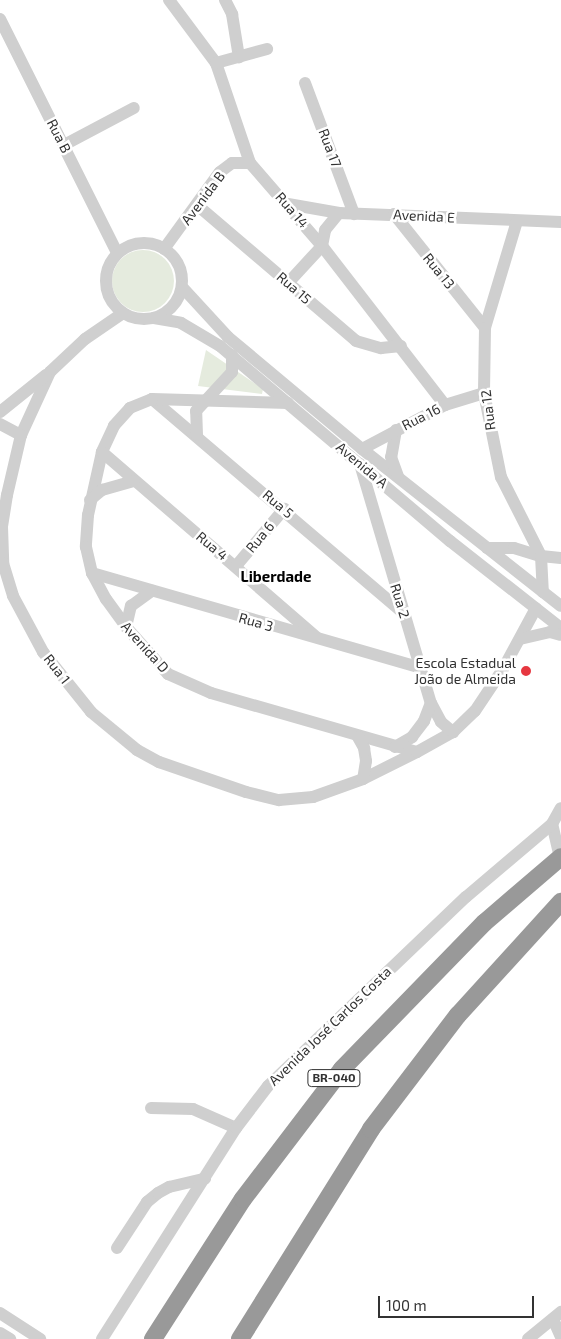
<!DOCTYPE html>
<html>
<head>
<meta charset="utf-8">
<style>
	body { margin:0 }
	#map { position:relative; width:561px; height:1339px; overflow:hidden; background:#fff; font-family:"Exo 2",sans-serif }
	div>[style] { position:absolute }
	.green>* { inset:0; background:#e5ebde }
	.round { border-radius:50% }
	.minor>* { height:12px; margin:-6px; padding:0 6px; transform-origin:6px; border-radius:6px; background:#cfcfcf }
	.minor>.ring { margin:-6px; padding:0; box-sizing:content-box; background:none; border:12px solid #cfcfcf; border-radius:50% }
	.highway>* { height:18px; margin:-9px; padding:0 9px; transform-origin:9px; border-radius:9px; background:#999 }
	.dots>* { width:14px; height:14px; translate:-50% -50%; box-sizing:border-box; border:2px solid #fff; border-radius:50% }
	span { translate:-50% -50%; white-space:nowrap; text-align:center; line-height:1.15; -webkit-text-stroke:5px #fff; paint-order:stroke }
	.shield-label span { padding:1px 4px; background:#fff; border:1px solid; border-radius:4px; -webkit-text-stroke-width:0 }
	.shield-label { font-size:12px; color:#323232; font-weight:700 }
	.street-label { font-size:14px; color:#323232 }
	.poi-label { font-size:14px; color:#323232 }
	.right { translate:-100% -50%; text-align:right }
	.neighbourhood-label { font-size:15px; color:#000; font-weight:700 }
	.scale { position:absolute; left:378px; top:1296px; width:156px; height:22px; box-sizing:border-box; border:2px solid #323232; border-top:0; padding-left:6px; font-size:15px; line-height:18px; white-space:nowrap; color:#323232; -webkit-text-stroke:4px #fff; paint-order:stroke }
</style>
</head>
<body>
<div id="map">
	<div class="green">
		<i class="round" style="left:112px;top:250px;width:62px;height:62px"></i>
		<i style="clip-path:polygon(206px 350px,263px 389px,262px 394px,198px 386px)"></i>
	</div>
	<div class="minor">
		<i style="left:169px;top:0;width:79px;rotate:53.3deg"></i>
		<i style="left:216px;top:63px;width:106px;rotate:71.2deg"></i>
		<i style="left:250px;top:163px;width:110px;rotate:49.1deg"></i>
		<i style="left:322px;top:246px;width:201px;rotate:52.3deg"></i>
		<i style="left:225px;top:0;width:16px;rotate:63deg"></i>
		<i style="left:232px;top:14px;width:44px;rotate:80.8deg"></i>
		<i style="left:0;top:19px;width:262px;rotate:63.4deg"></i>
		<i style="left:216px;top:63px;width:53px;rotate:-15.4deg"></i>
		<i style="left:305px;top:83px;width:140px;rotate:69.5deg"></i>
		<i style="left:64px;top:145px;width:79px;rotate:-27.9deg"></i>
		<i style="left:288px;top:204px;width:52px;rotate:10deg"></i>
		<i style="left:339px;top:213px;width:222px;rotate:2.3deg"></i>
		<i style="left:197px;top:205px;width:209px;rotate:40.5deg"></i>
		<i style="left:356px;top:341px;width:26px;rotate:16deg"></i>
		<i style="left:381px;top:348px;width:20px;rotate:-6deg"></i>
		<i style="left:394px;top:214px;width:146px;rotate:51.4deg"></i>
		<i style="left:517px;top:221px;width:112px;rotate:106.7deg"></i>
		<i style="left:485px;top:328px;width:65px;rotate:90.9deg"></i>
		<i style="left:484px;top:393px;width:86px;rotate:78.6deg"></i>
		<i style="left:501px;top:477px;width:89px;rotate:63.1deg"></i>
		<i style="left:541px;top:556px;width:36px;rotate:87deg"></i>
		<i class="ring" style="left:106px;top:243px;width:64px;height:64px"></i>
		<i style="left:164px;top:249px;width:95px;rotate:-54deg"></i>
		<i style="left:220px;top:172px;width:15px;rotate:-37deg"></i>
		<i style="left:232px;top:163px;width:18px"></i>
		<i style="left:288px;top:283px;width:50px;rotate:-47.4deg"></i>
		<i style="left:322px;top:246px;width:16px;rotate:-79deg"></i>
		<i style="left:325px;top:230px;width:22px;rotate:-51deg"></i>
		<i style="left:182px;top:287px;width:68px;rotate:47.4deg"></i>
		<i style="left:228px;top:337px;width:175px;rotate:39.9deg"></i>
		<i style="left:362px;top:449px;width:253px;rotate:38.3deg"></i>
		<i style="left:123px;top:313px;width:46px;rotate:145.6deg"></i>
		<i style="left:85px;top:339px;width:48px;rotate:136.7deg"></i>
		<i style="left:50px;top:372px;width:69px;rotate:114.7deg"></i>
		<i style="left:21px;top:435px;width:62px;rotate:103.1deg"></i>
		<i style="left:7px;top:495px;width:32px;rotate:99deg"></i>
		<i style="left:2px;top:527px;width:36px;rotate:88deg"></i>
		<i style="left:3px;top:563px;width:34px;rotate:73deg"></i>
		<i style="left:13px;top:596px;width:64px;rotate:61.8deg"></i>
		<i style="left:43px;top:652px;width:77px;rotate:51.3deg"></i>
		<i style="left:91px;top:712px;width:60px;rotate:39.6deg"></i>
		<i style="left:137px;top:750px;width:25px;rotate:29deg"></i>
		<i style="left:159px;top:762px;width:92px;rotate:19deg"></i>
		<i style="left:246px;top:792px;width:34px;rotate:14deg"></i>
		<i style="left:279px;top:800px;width:34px;rotate:-5deg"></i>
		<i style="left:313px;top:797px;width:53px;rotate:-19.8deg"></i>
		<i style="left:363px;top:779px;width:60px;rotate:-26.6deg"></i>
		<i style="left:154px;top:318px;width:27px;rotate:10deg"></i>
		<i style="left:181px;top:323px;width:45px;rotate:30.5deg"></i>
		<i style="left:220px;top:346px;width:302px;rotate:40.3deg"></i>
		<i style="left:450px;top:541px;width:141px;rotate:38.1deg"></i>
		<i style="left:152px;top:399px;width:328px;rotate:40.4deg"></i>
		<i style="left:288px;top:403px;width:136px;rotate:-178.3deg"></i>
		<i style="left:152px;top:399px;width:24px;rotate:158deg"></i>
		<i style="left:130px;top:408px;width:24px;rotate:132deg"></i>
		<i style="left:114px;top:426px;width:29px;rotate:115deg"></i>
		<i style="left:102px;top:452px;width:65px;rotate:102.5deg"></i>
		<i style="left:88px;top:515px;width:32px;rotate:94deg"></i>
		<i style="left:86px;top:547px;width:27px;rotate:77deg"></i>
		<i style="left:92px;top:573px;width:30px;rotate:62deg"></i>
		<i style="left:106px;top:599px;width:34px;rotate:54deg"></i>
		<i style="left:126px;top:627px;width:63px;rotate:48.2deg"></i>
		<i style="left:168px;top:674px;width:47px;rotate:23.8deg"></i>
		<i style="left:211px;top:693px;width:214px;rotate:16deg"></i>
		<i style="left:417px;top:752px;width:41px;rotate:-29.1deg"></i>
		<i style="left:453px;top:732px;width:30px;rotate:-44deg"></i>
		<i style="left:475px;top:711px;width:50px;rotate:-56.3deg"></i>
		<i style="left:503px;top:669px;width:69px;rotate:-61.6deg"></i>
		<i style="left:0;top:412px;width:59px;rotate:-38.8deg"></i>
		<i style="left:0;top:424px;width:24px;rotate:28deg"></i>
		<i style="left:396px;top:430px;width:27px;rotate:100deg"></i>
		<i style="left:391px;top:457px;width:20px;rotate:70deg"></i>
		<i style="left:197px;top:435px;width:24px;rotate:-92deg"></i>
		<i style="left:196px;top:411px;width:53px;rotate:-47.3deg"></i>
		<i style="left:232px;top:372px;width:17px;rotate:-90deg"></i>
		<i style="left:362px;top:449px;width:94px;rotate:-27.9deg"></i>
		<i style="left:445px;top:405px;width:41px;rotate:-17.1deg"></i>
		<i style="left:102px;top:452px;width:283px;rotate:40.8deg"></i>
		<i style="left:360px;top:464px;width:249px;rotate:73.5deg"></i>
		<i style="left:431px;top:703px;width:21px;rotate:62deg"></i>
		<i style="left:441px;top:722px;width:16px;rotate:40deg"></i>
		<i style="left:90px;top:500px;width:16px;rotate:-40deg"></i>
		<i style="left:102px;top:490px;width:33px;rotate:-16deg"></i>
		<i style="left:487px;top:548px;width:27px"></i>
		<i style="left:514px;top:548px;width:28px;rotate:17deg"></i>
		<i style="left:541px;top:556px;width:20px;rotate:6deg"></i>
		<i style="left:236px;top:566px;width:75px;rotate:-49.9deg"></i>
		<i style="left:92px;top:573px;width:342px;rotate:16.1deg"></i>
		<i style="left:126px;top:627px;width:22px;rotate:-77deg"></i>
		<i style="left:131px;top:606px;width:26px;rotate:-36deg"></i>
		<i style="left:520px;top:639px;width:31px;rotate:-13deg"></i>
		<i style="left:550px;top:632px;width:11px;rotate:15deg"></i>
		<i style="left:358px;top:737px;width:13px;rotate:61deg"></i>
		<i style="left:364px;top:748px;width:13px;rotate:81deg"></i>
		<i style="left:366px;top:761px;width:18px;rotate:99deg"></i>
		<i style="left:395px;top:747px;width:20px;rotate:-30deg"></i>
		<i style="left:412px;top:737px;width:20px;rotate:-53deg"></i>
		<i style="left:424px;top:721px;width:19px;rotate:-69deg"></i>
		<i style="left:560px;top:858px;width:35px;rotate:-103deg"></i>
		<i style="left:552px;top:824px;width:18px;rotate:-61deg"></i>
		<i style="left:151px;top:1108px;width:42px;rotate:1.4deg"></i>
		<i style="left:193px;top:1109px;width:47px;rotate:23.8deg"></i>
		<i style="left:117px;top:1248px;width:55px;rotate:-56.9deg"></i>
		<i style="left:147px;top:1202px;width:14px;rotate:-39deg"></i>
		<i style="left:158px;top:1193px;width:13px;rotate:-29deg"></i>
		<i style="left:169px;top:1187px;width:37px;rotate:-13deg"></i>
		<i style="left:0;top:1313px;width:48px;rotate:33deg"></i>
		<i style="left:553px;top:1319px;width:20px;rotate:66deg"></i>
		<i style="left:0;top:1333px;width:12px;rotate:31deg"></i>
		<i style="left:102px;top:1339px;width:250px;rotate:-57.6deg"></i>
		<i style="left:236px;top:1128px;width:53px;rotate:-52.7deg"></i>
		<i style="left:268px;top:1086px;width:274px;rotate:-43.7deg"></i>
		<i style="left:466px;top:897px;width:113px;rotate:-40.3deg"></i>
		<i style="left:528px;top:1339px;width:43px;rotate:-39.3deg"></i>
	</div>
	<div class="highway">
		<i style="left:153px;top:1339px;width:166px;rotate:-57.3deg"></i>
		<i style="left:243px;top:1199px;width:163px;rotate:-52.7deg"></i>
		<i style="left:342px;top:1069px;width:204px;rotate:-45.8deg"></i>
		<i style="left:484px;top:923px;width:101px;rotate:-40.6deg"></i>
		<i style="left:240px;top:1339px;width:248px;rotate:-58deg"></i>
		<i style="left:371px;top:1129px;width:143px;rotate:-52.7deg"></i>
		<i style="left:458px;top:1015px;width:153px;rotate:-47.7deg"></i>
	</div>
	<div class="dots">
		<i style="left:526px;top:671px;background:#e63740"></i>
	</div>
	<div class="shield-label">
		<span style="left:334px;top:1078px">BR-040</span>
	</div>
	<div class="street-label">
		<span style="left:59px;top:136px;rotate:63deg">Rua B</span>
		<span style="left:330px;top:148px;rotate:69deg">Rua 17</span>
		<span style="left:203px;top:198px;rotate:-53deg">Avenida B</span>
		<span style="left:292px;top:210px;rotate:49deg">Rua 14</span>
		<span style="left:424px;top:216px;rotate:3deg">Avenida E</span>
		<span style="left:439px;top:271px;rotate:51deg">Rua 13</span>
		<span style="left:294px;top:288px;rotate:41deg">Rua 15</span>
		<span style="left:488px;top:410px;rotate:-97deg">Rua 12</span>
		<span style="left:421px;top:417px;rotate:-27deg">Rua 16</span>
		<span style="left:362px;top:465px;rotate:40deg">Avenida A</span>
		<span style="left:278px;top:504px;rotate:40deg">Rua 5</span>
		<span style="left:260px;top:537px;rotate:-50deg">Rua 6</span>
		<span style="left:212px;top:546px;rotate:40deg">Rua 4</span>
		<span style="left:400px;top:601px;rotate:73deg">Rua 2</span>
		<span style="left:256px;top:622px;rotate:16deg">Rua 3</span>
		<span style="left:145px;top:647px;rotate:48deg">Avenida D</span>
		<span style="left:57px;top:669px;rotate:52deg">Rua 1</span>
		<span style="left:330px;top:1026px;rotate:-44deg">Avenida José Carlos Costa</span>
	</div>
	<div class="poi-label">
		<span class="right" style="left:516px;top:671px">Escola Estadual<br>João de Almeida</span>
	</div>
	<div class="neighbourhood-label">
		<span style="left:276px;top:577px">Liberdade</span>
	</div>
	<div class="scale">100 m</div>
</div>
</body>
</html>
